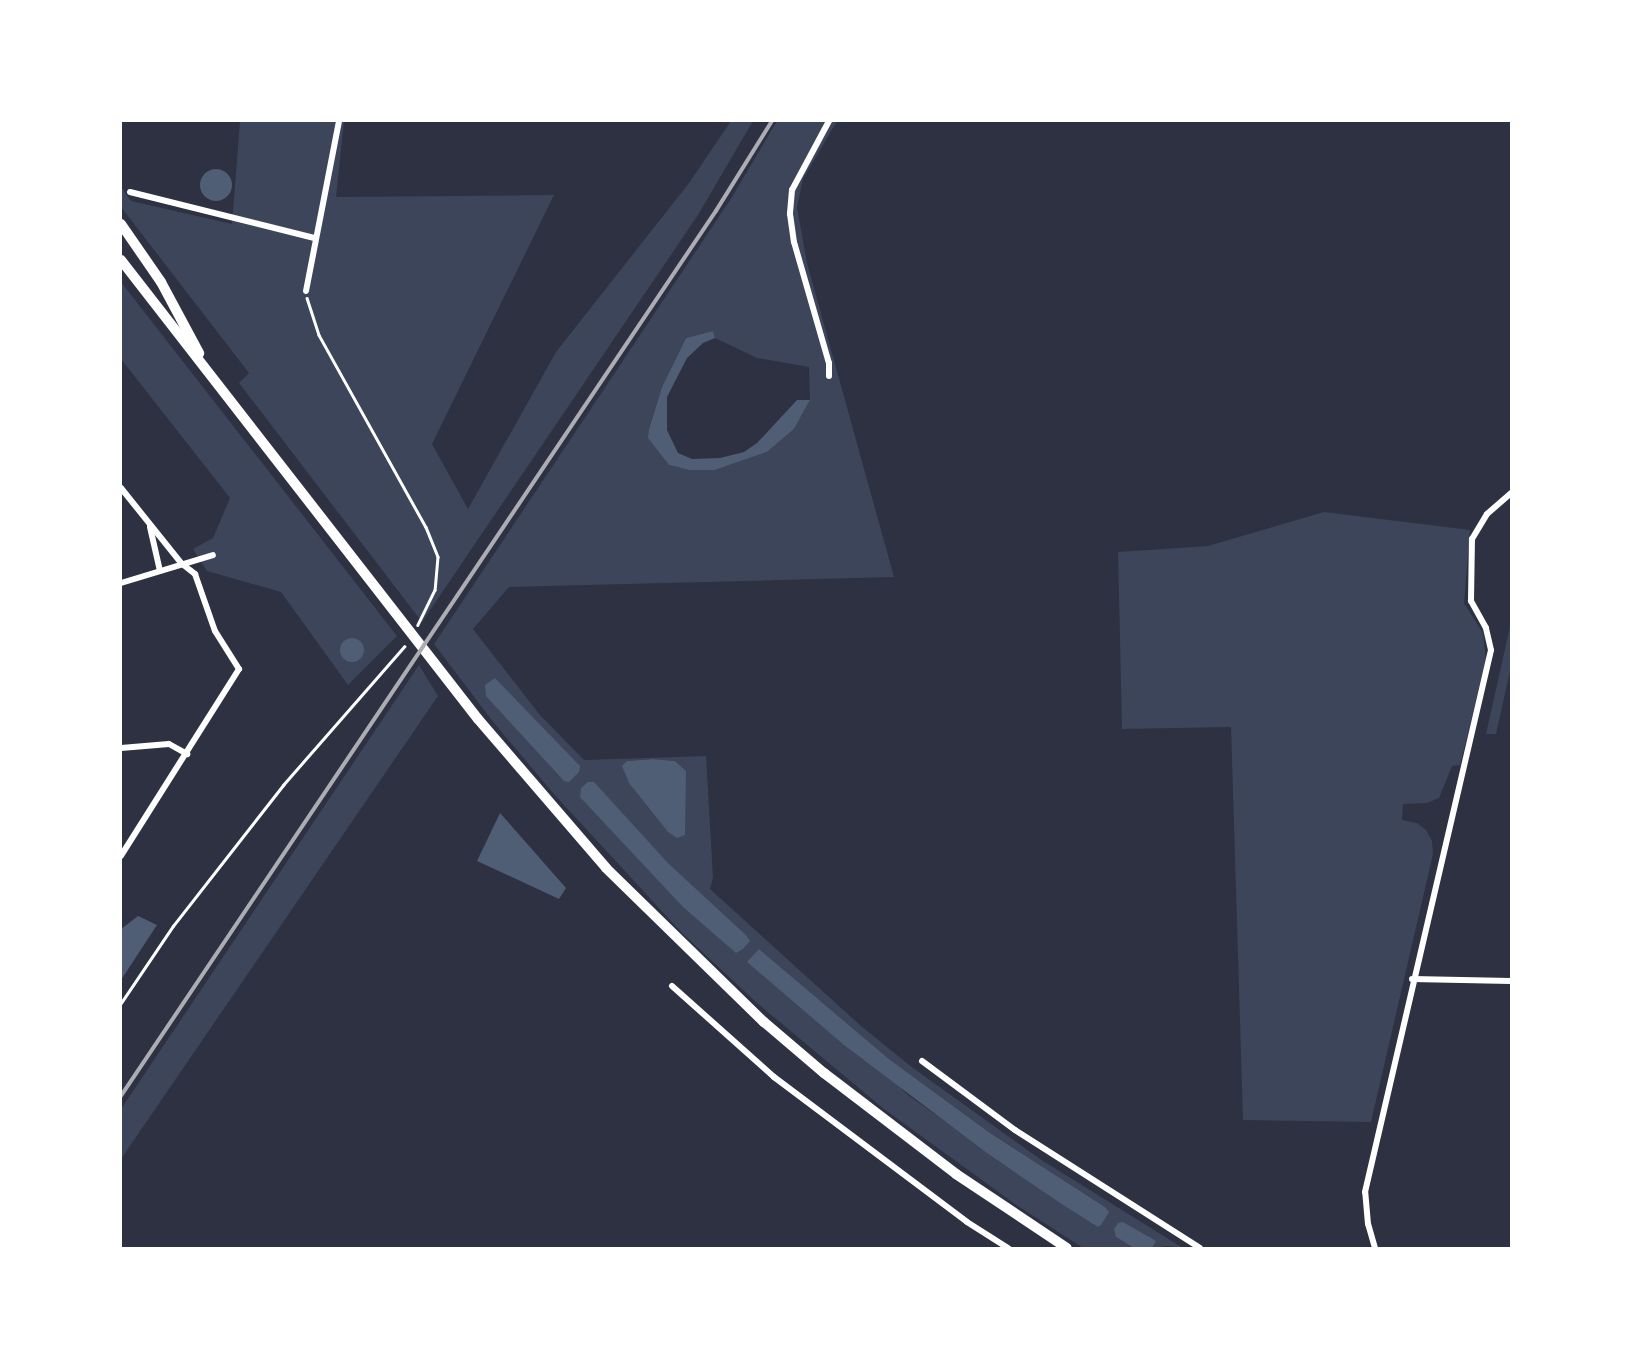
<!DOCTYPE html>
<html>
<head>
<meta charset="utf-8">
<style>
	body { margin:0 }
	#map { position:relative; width:1632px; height:1369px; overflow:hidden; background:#2d3142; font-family:"Roboto Condensed",sans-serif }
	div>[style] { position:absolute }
	.green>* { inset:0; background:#3c4559 }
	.water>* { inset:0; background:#4f5d75 }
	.round { border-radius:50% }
	.path>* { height:2.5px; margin:-1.25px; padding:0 1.25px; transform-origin:1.25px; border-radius:1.25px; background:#fff }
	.minor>* { height:6px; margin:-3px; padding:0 3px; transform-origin:3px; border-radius:3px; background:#fff }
	.trunk>* { height:10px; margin:-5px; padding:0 5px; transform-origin:5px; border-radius:5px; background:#fff }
	.rail>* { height:3.5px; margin:-1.75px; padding:0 1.75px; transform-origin:1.75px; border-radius:1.75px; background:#abadb3 }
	span { translate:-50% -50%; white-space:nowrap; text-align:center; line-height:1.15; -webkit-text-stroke:6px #fff; paint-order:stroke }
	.frame { position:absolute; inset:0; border:122px solid #fff; pointer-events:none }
</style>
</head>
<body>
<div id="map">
	<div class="green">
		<i style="clip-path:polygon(240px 121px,344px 121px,336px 197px,554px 195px,432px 444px,468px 509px,556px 352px,689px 183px,731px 121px,753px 121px,698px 215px,422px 622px,239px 383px,249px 373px,121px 207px,121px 187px,131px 201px,232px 224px)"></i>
		<i style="clip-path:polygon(evenodd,777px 121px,837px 121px,803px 179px,797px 207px,807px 263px,894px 577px,509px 587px,473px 629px,540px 715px,584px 760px,706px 756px,713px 877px,710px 889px,861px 1026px,913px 1068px,1040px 1159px,1183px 1248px,1167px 1246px,1152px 1248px,1156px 1241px,1116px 1237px,1134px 1248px,1083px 1248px,1015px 1204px,884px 1109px,757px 1003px,682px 933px,553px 793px,494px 723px,434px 644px,732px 197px,777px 121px,713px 331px,715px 338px,757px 358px,809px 367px,810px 400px,794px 429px,767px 452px,715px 470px,689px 470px,669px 465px,649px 438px,649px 429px,662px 387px,686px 338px,713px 331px,777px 121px,653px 759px,675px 761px,686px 771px,627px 761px,653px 759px,777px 121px,667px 862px,745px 934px,743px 949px,667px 862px,777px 121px,759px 949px,889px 1059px,990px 1133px,1105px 1207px,1057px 1201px,908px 1095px,759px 949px)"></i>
		<i style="clip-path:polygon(121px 282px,397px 636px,348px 685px,281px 592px,207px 571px,193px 549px,213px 538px,230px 498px,121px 359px)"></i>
		<i style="clip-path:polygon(1324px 512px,1470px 530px,1464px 603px,1483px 633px,1486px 660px,1460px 765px,1452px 766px,1439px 798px,1427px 803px,1403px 804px,1402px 820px,1417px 823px,1426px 830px,1432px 841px,1433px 854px,1371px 1122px,1243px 1120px,1231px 727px,1122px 729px,1118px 552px,1208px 546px)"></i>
		<i style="clip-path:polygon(1511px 622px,1511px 667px,1496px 734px,1486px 734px)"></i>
		<i style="clip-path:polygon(419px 665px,438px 696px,121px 1159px,121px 1109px)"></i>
	</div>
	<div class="water">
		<i class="round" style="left:200px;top:169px;width:32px;height:32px"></i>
		<i style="clip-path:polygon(713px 331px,715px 338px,703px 343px,687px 358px,667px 397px,667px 430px,678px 453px,692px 459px,720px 458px,744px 452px,757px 443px,797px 400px,810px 400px,794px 429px,767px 452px,715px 470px,689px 470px,669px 465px,648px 438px,649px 429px,662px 387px,686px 338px)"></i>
		<i class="round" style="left:340px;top:638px;width:24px;height:24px"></i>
		<i style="clip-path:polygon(495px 678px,580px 766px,579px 772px,569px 782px,564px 781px,486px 696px,485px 685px)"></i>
		<i style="clip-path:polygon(653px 759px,675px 761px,686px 771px,685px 835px,677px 838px,668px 832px,629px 783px,622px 766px,627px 761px)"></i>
		<i style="clip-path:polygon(588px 782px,594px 782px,667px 862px,745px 934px,750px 941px,743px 949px,736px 953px,683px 907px,580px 797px,581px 788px)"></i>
		<i style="clip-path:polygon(500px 813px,566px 888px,559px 899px,477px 861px)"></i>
		<i style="clip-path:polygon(138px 916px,157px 925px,121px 980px,121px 929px)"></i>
		<i style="clip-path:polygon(759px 949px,889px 1059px,990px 1133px,1105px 1207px,1109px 1212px,1101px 1225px,1098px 1227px,1057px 1201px,987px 1153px,844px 1045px,747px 962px)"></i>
		<i style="clip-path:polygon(1123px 1222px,1156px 1241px,1152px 1248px,1134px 1248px,1116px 1237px,1114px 1229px,1118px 1223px)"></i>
	</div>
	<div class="path">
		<i style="left:307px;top:298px;width:39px;rotate:72deg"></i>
		<i style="left:319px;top:335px;width:220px;rotate:60.9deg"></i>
		<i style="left:426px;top:527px;width:32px;rotate:68deg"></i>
		<i style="left:438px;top:557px;width:33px;rotate:95deg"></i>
		<i style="left:435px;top:590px;width:39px;rotate:116deg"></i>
		<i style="left:121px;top:1003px;width:93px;rotate:-56deg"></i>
		<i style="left:173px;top:926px;width:179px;rotate:-52deg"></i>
		<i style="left:283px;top:785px;width:184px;rotate:-48.8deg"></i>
	</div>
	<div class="minor">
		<i style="left:829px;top:121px;width:78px;rotate:118.2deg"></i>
		<i style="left:792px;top:190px;width:24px;rotate:95deg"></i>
		<i style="left:790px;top:214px;width:28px;rotate:82deg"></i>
		<i style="left:794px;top:242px;width:126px;rotate:73.9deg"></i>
		<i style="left:829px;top:363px;width:13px;rotate:90deg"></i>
		<i style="left:130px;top:192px;width:190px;rotate:14deg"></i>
		<i style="left:306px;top:291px;width:173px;rotate:-79deg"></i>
		<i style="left:121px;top:488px;width:96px;rotate:51.3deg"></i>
		<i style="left:181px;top:563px;width:18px;rotate:38deg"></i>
		<i style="left:195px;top:574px;width:60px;rotate:70.7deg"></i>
		<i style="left:215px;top:631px;width:45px;rotate:57.7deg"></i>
		<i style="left:239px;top:669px;width:221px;rotate:122.3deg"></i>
		<i style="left:150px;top:527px;width:45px;rotate:77.2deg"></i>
		<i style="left:121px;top:583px;width:96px;rotate:-16.9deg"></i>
		<i style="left:121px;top:748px;width:48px;rotate:-4.8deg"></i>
		<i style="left:169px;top:744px;width:21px;rotate:29deg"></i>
		<i style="left:1412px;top:979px;width:99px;rotate:1.2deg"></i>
		<i style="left:672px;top:986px;width:137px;rotate:41.7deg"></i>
		<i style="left:774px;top:1077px;width:241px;rotate:36.9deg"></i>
		<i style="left:967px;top:1222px;width:49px;rotate:32.4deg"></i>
		<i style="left:922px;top:1061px;width:116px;rotate:36.6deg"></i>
		<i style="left:1015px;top:1130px;width:219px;rotate:32.5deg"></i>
		<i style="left:1375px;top:1248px;width:25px;rotate:-106deg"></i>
		<i style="left:1368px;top:1224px;width:32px;rotate:-95deg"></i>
		<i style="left:1365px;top:1192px;width:556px;rotate:-76.91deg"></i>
		<i style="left:1491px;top:650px;width:23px;rotate:-103deg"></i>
		<i style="left:1486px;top:628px;width:31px;rotate:-119deg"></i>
		<i style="left:1471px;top:601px;width:62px;rotate:-89.1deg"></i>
		<i style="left:1472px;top:539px;width:29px;rotate:-59deg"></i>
		<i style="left:1487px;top:514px;width:32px;rotate:-41deg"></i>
	</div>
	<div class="trunk">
		<i style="left:121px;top:224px;width:70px;rotate:55.4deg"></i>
		<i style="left:161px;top:282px;width:81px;rotate:61.8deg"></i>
		<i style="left:121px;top:260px;width:581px;rotate:52.13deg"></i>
		<i style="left:478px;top:719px;width:196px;rotate:49.3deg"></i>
		<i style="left:606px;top:868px;width:221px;rotate:44.3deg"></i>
		<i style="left:764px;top:1022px;width:79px;rotate:40.4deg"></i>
		<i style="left:824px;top:1073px;width:166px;rotate:37.4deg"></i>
		<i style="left:956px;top:1174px;width:133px;rotate:33.7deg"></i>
	</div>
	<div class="rail">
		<i style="left:121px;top:1096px;width:1066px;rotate:-56.09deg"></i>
		<i style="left:716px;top:211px;width:106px;rotate:-58.1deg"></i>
	</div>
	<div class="frame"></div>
</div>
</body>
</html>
